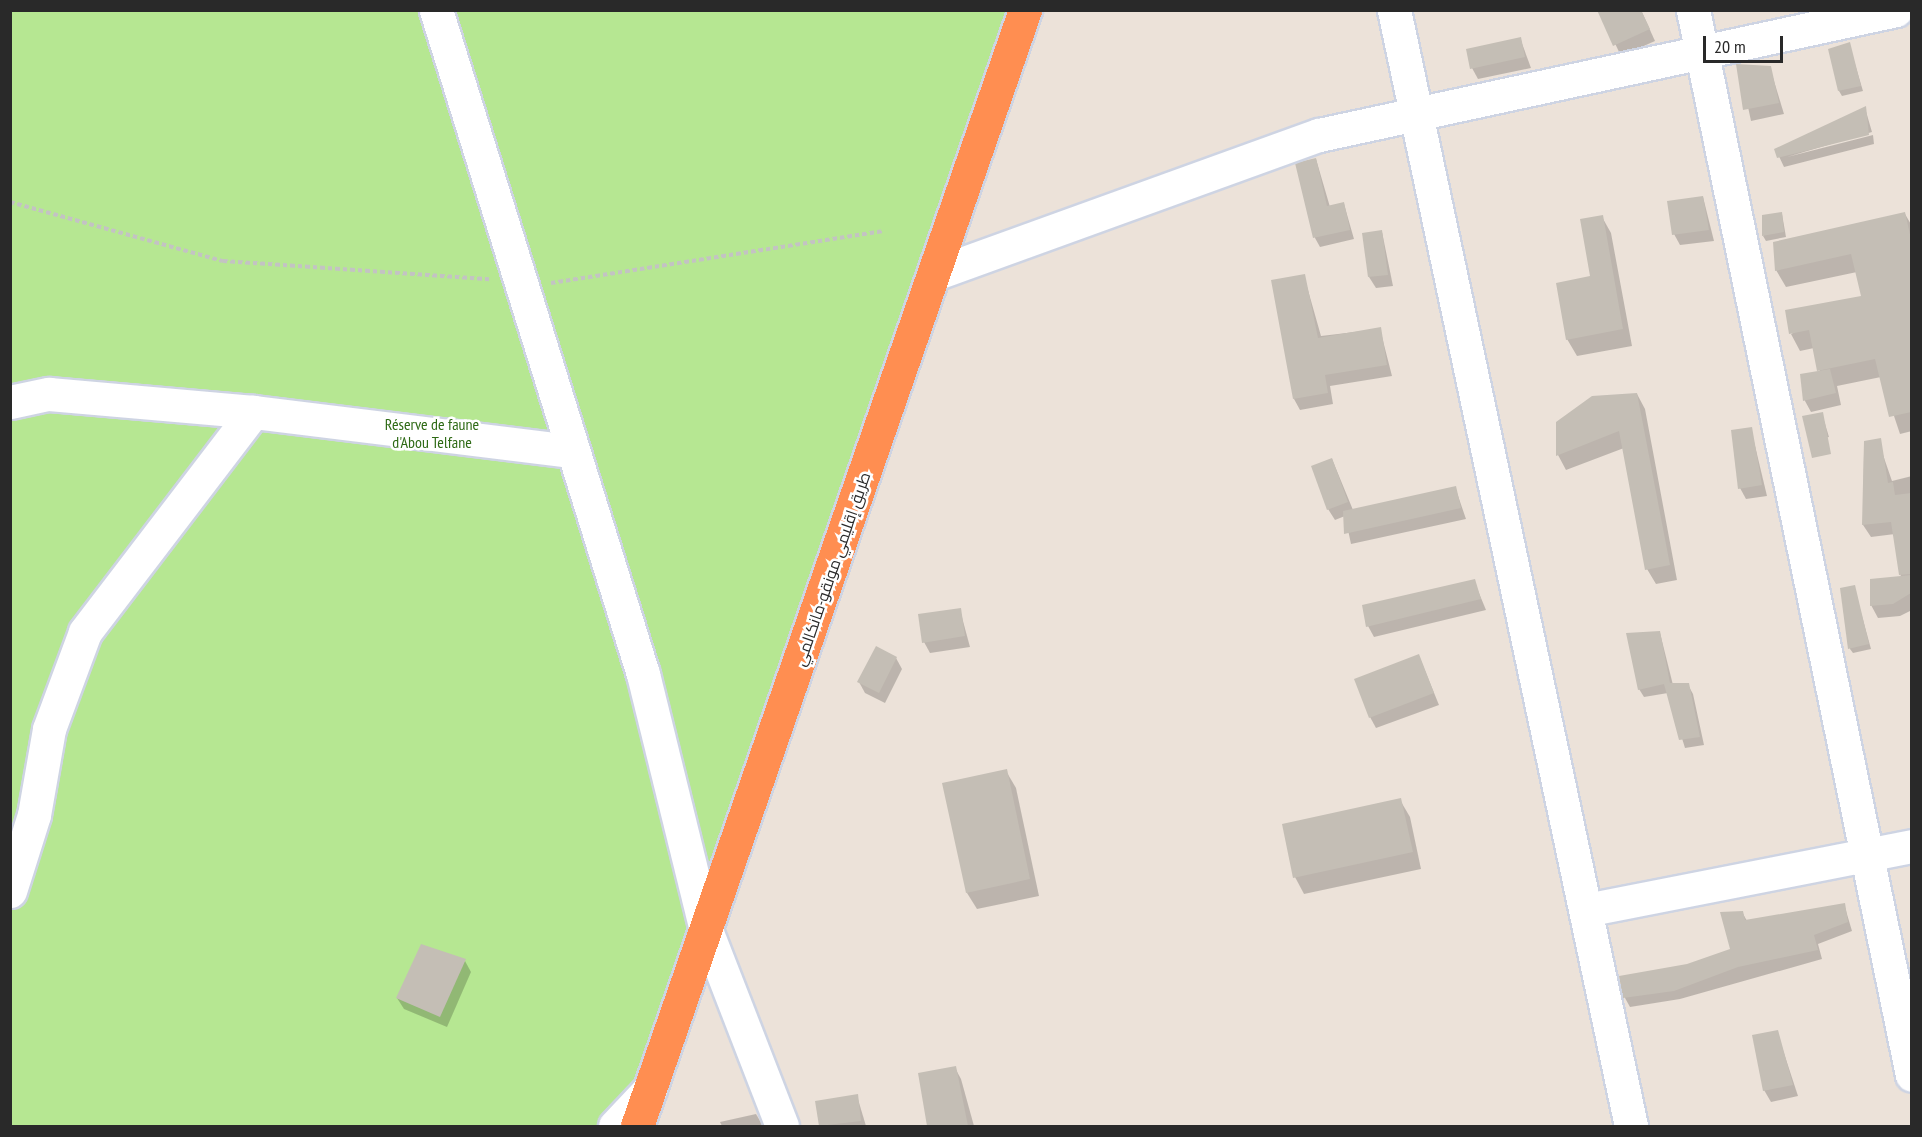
<!DOCTYPE html>
<html>
<head>
<meta charset="utf-8">
<style>
	body { margin:0 }
	#map { position:relative; width:1922px; height:1137px; overflow:hidden; background:#ece2d9; font-family:"PT Sans Narrow",Cairo,sans-serif }
	div>[style] { position:absolute }
	.green>* { inset:0; background:#b6e792 }
	.shadow>* { inset:0; background:#0003 }
	.building>* { inset:0; background:#c4beb5 }
	.path>* { height:4px; margin-top:-2px; transform-origin:0; background:repeating-linear-gradient(90deg,#c3c3c3 0 4.5px,transparent 0 7.5px) }
	.roads { filter:drop-shadow(2px 0 #ced4e3) drop-shadow(-2px 0 #ced4e3) drop-shadow(0 2px #ced4e3) drop-shadow(0 -2px #ced4e3) }
	.minor>* { height:33px; margin:-16.5px; padding:0 16.5px; transform-origin:16.5px; border-radius:16.5px; background:#fff }
	.highway>* { height:33px; margin:-16.5px; padding:0 16.5px; transform-origin:16.5px; border-radius:16.5px; background:#ff8e51 }
	span { translate:-50% -50%; white-space:nowrap; text-align:center; line-height:1.15; -webkit-text-stroke:5px #fff; paint-order:stroke }
	.park-label { font-size:16px; color:#2e6a15 }
	.street-label { font-size:16px; color:#292929 }
	.frame { position:absolute; inset:0; border:12px solid #292929; pointer-events:none }
	.scale { position:absolute; left:1703px; top:36px; width:80px; height:27px; box-sizing:border-box; border:3px solid #292929; border-top:0; padding-left:8px; font-size:18px; line-height:21px; white-space:nowrap; color:#292929; -webkit-text-stroke:4px #fff; paint-order:stroke }
</style>
</head>
<body>
<div id="map">
	<div class="green">
		<i style="clip-path:polygon(10px 11px,1025px 11px,638px 1126px,11px 1126px)"></i>
	</div>
	<div class="shadow">
		<i style="clip-path:polygon(1599px 10px,1641px 10px,1655px 41px,1621px 56px)"></i>
		<i style="clip-path:polygon(1520px 38px,1531px 68px,1478px 79px,1472px 68px)"></i>
		<i style="clip-path:polygon(1849px 44px,1863px 91px,1842px 96px,1839px 91px)"></i>
		<i style="clip-path:polygon(1739px 65px,1770px 68px,1784px 114px,1751px 121px)"></i>
		<i style="clip-path:polygon(1865px 108px,1872px 132px,1787px 157px,1873px 135px,1874px 144px,1784px 167px,1776px 150px)"></i>
		<i style="clip-path:polygon(1316px 159px,1330px 207px,1344px 204px,1354px 239px,1320px 247px,1315px 238px)"></i>
		<i style="clip-path:polygon(1703px 197px,1714px 241px,1680px 245px,1674px 234px)"></i>
		<i style="clip-path:polygon(1782px 214px,1786px 237px,1766px 241px,1763px 236px)"></i>
		<i style="clip-path:polygon(1905px 214px,1912px 226px,1912px 431px,1900px 434px,1881px 377px,1837px 386px,1841px 405px,1811px 412px,1805px 401px,1801px 375px,1820px 372px,1814px 348px,1800px 351px,1791px 334px,1863px 297px,1857px 272px,1786px 287px,1776px 270px)"></i>
		<i style="clip-path:polygon(1602px 217px,1611px 233px,1632px 346px,1577px 356px,1567px 339px,1591px 278px)"></i>
		<i style="clip-path:polygon(1382px 232px,1393px 286px,1376px 288px,1369px 277px)"></i>
		<i style="clip-path:polygon(1304px 276px,1321px 336px,1380px 329px,1392px 376px,1330px 386px,1333px 404px,1300px 410px,1294px 399px)"></i>
		<i style="clip-path:polygon(1637px 394px,1645px 409px,1677px 580px,1656px 584px,1647px 569px,1624px 448px,1566px 470px,1558px 455px,1557px 423px)"></i>
		<i style="clip-path:polygon(1822px 414px,1829px 437px,1810px 441px)"></i>
		<i style="clip-path:polygon(1751px 429px,1767px 496px,1746px 499px,1740px 488px)"></i>
		<i style="clip-path:polygon(1864px 452px,1882px 452px,1892px 481px,1912px 476px,1912px 610px,1900px 616px,1878px 618px,1871px 605px,1901px 578px,1895px 534px,1871px 537px,1863px 525px)"></i>
		<i style="clip-path:polygon(1332px 459px,1353px 510px,1455px 487px,1466px 519px,1351px 544px,1345px 516px,1335px 520px,1328px 509px)"></i>
		<i style="clip-path:polygon(1474px 581px,1486px 610px,1374px 637px,1368px 626px)"></i>
		<i style="clip-path:polygon(1854px 587px,1871px 649px,1853px 653px,1850px 649px)"></i>
		<i style="clip-path:polygon(960px 610px,970px 647px,930px 653px,924px 642px)"></i>
		<i style="clip-path:polygon(1660px 633px,1673px 685px,1688px 685px,1693px 694px,1704px 745px,1685px 748px,1668px 693px,1644px 697px,1639px 689px)"></i>
		<i style="clip-path:polygon(1419px 656px,1439px 705px,1376px 728px,1370px 717px)"></i>
		<i style="clip-path:polygon(896px 658px,902px 669px,885px 703px,865px 693px,859px 682px)"></i>
		<i style="clip-path:polygon(1006px 771px,1016px 788px,1039px 896px,977px 909px,967px 893px)"></i>
		<i style="clip-path:polygon(1400px 800px,1410px 817px,1421px 869px,1304px 894px,1295px 877px)"></i>
		<i style="clip-path:polygon(1844px 904px,1852px 931px,1818px 944px,1822px 959px,1680px 999px,1630px 1007px,1625px 998px,1621px 977px,1687px 965px,1732px 950px,1742px 912px,1747px 921px)"></i>
		<i style="clip-path:polygon(465px 961px,471px 972px,447px 1027px,404px 1009px,397px 998px)"></i>
		<i style="clip-path:polygon(1777px 1032px,1798px 1096px,1771px 1102px,1764px 1090px)"></i>
		<i style="clip-path:polygon(955px 1068px,961px 1079px,974px 1126px,948px 1126px,941px 1109px)"></i>
		<i style="clip-path:polygon(857px 1096px,866px 1126px,820px 1126px,817px 1102px)"></i>
		<i style="clip-path:polygon(756px 1114px,763px 1126px,722px 1126px,720px 1122px)"></i>
	</div>
	<div class="building">
		<i style="clip-path:polygon(1597px 10px,1641px 10px,1650px 29px,1613px 46px)"></i>
		<i style="clip-path:polygon(1521px 37px,1525px 57px,1470px 69px,1466px 49px)"></i>
		<i style="clip-path:polygon(1850px 42px,1861px 86px,1838px 91px,1828px 49px)"></i>
		<i style="clip-path:polygon(1736px 64px,1771px 66px,1779px 103px,1743px 110px)"></i>
		<i style="clip-path:polygon(1866px 106px,1869px 135px,1777px 158px,1774px 149px)"></i>
		<i style="clip-path:polygon(1316px 158px,1327px 206px,1344px 202px,1350px 230px,1313px 238px,1295px 163px)"></i>
		<i style="clip-path:polygon(1703px 196px,1709px 230px,1672px 235px,1667px 201px)"></i>
		<i style="clip-path:polygon(1782px 212px,1784px 232px,1762px 236px,1762px 215px)"></i>
		<i style="clip-path:polygon(1905px 212px,1911px 239px,1911px 412px,1889px 417px,1875px 359px,1817px 371px,1809px 330px,1789px 334px,1785px 310px,1861px 296px,1851px 254px,1775px 271px,1773px 242px)"></i>
		<i style="clip-path:polygon(1603px 215px,1623px 329px,1566px 340px,1556px 283px,1590px 276px,1580px 219px)"></i>
		<i style="clip-path:polygon(1382px 230px,1388px 275px,1368px 277px,1362px 233px)"></i>
		<i style="clip-path:polygon(1305px 274px,1318px 338px,1381px 327px,1387px 365px,1325px 375px,1328px 393px,1293px 399px,1271px 280px)"></i>
		<i style="clip-path:polygon(1830px 369px,1836px 393px,1803px 401px,1800px 374px)"></i>
		<i style="clip-path:polygon(1637px 393px,1670px 565px,1645px 570px,1619px 431px,1556px 456px,1556px 422px,1592px 396px)"></i>
		<i style="clip-path:polygon(1823px 412px,1831px 454px,1812px 458px,1802px 416px)"></i>
		<i style="clip-path:polygon(1752px 427px,1762px 485px,1738px 489px,1731px 430px)"></i>
		<i style="clip-path:polygon(1881px 438px,1888px 483px,1893px 482px,1895px 495px,1911px 493px,1911px 574px,1899px 575px,1891px 522px,1862px 525px,1864px 441px)"></i>
		<i style="clip-path:polygon(1332px 458px,1348px 502px,1327px 510px,1311px 466px)"></i>
		<i style="clip-path:polygon(1456px 486px,1461px 508px,1344px 534px,1343px 511px)"></i>
		<i style="clip-path:polygon(1911px 575px,1911px 593px,1893px 604px,1870px 606px,1870px 579px)"></i>
		<i style="clip-path:polygon(1475px 579px,1481px 599px,1366px 627px,1362px 605px)"></i>
		<i style="clip-path:polygon(1855px 585px,1869px 644px,1848px 649px,1840px 588px)"></i>
		<i style="clip-path:polygon(961px 608px,965px 636px,922px 643px,918px 614px)"></i>
		<i style="clip-path:polygon(1660px 631px,1670px 683px,1689px 683px,1700px 737px,1679px 740px,1664px 684px,1638px 690px,1626px 633px)"></i>
		<i style="clip-path:polygon(876px 646px,897px 657px,879px 693px,857px 682px)"></i>
		<i style="clip-path:polygon(1419px 654px,1434px 693px,1369px 718px,1354px 679px)"></i>
		<i style="clip-path:polygon(1007px 769px,1030px 879px,966px 893px,942px 783px)"></i>
		<i style="clip-path:polygon(1401px 798px,1413px 852px,1293px 878px,1282px 824px)"></i>
		<i style="clip-path:polygon(1845px 903px,1848px 922px,1814px 935px,1818px 950px,1738px 967px,1674px 991px,1623px 998px,1619px 976px,1687px 964px,1730px 949px,1720px 912px,1743px 911px,1745px 920px)"></i>
		<i style="clip-path:polygon(421px 944px,466px 959px,440px 1017px,396px 998px)"></i>
		<i style="clip-path:polygon(1778px 1030px,1793px 1085px,1763px 1091px,1752px 1035px)"></i>
		<i style="clip-path:polygon(956px 1066px,968px 1126px,927px 1126px,918px 1073px)"></i>
		<i style="clip-path:polygon(858px 1094px,861px 1121px,819px 1126px,815px 1101px)"></i>
	</div>
	<div class="path">
		<i style="left:10px;top:202px;width:221px;rotate:15.5deg"></i>
		<i style="left:223px;top:261px;width:267px;rotate:3.9deg"></i>
		<i style="left:551px;top:283px;width:335px;rotate:-8.9deg"></i>
	</div>
	<div class="roads">
		<div class="minor">
			<i style="left:436px;top:10px;width:696px;rotate:72.69deg"></i>
			<i style="left:643px;top:674px;width:264px;rotate:76.2deg"></i>
			<i style="left:706px;top:930px;width:210px;rotate:68.8deg"></i>
			<i style="left:1394px;top:10px;width:1141px;rotate:78.01deg"></i>
			<i style="left:1693px;top:10px;width:1087px;rotate:78.38deg"></i>
			<i style="left:934px;top:274px;width:409px;rotate:-19.9deg"></i>
			<i style="left:1319px;top:135px;width:590px;rotate:-12.22deg"></i>
			<i style="left:10px;top:402px;width:40px;rotate:-12deg"></i>
			<i style="left:49px;top:394px;width:205px;rotate:5deg"></i>
			<i style="left:253px;top:412px;width:321px;rotate:7deg"></i>
			<i style="left:10px;top:891px;width:80px;rotate:-72.5deg"></i>
			<i style="left:34px;top:815px;width:87px;rotate:-80.1deg"></i>
			<i style="left:49px;top:729px;width:103px;rotate:-69.6deg"></i>
			<i style="left:85px;top:632px;width:277px;rotate:-52.6deg"></i>
			<i style="left:1586px;top:910px;width:332px;rotate:-11.1deg"></i>
			<i style="left:615px;top:1126px;width:51px;rotate:-46.6deg"></i>
		</div>
		<div class="highway">
			<i style="left:637px;top:1126px;width:1182px;rotate:-70.83deg"></i>
		</div>
	</div>
	<div class="park-label">
		<span style="left:432px;top:433px">Réserve de faune<br>d'Abou Telfane</span>
	</div>
	<div class="street-label">
		<span style="left:832px;top:569px;rotate:-71deg">طريق إقليمي مونقو-مانكالمي</span>
	</div>
	<div class="frame"></div>
	<div class="scale">20 m</div>
</div>
</body>
</html>
